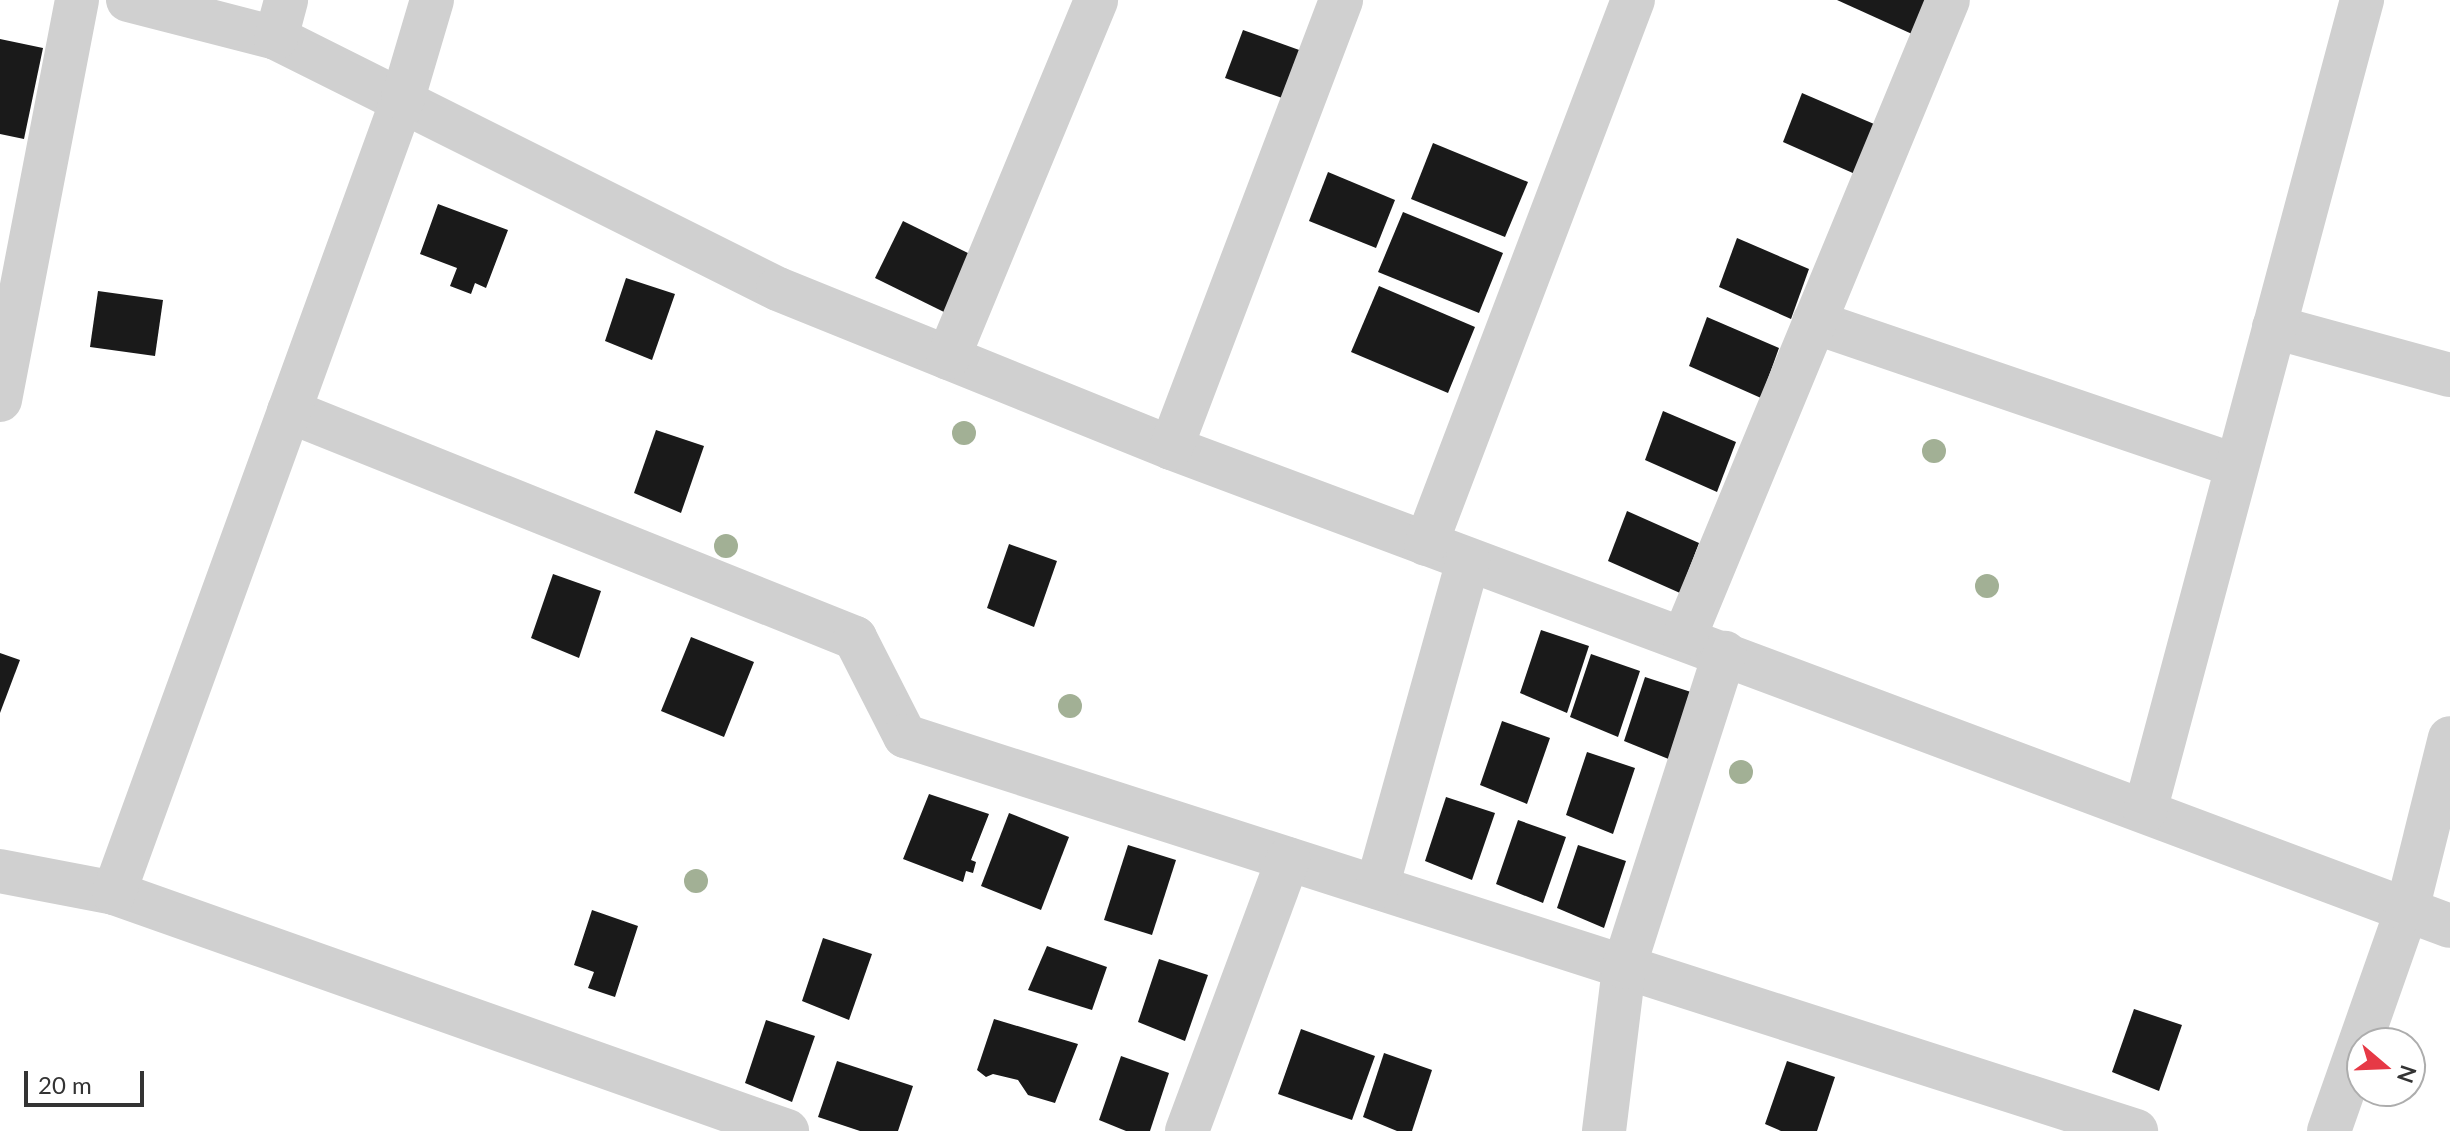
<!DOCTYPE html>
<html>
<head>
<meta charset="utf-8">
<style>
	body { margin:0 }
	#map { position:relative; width:2450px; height:1131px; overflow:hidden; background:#fff; font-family:Lato,sans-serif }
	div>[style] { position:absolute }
	.building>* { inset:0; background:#1a1a1a }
	.minor>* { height:44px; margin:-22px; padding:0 22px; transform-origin:22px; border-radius:22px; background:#d0d0d0 }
	.trees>* { width:24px; height:24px; margin:-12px; border-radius:50%; background:#a2b095 }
	span { translate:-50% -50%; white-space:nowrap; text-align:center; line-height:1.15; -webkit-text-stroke:8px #fff; paint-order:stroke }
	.north { position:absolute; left:2346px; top:1027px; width:80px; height:80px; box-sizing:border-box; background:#fff; border:2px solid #adadad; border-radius:50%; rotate:109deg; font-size:22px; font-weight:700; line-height:32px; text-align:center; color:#333 }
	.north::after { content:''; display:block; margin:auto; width:28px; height:36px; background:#e63946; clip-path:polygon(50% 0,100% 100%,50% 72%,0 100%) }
	.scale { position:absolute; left:24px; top:1071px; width:120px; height:36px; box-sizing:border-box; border:4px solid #333; border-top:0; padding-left:10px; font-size:24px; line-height:28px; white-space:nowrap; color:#333; -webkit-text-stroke:6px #fff; paint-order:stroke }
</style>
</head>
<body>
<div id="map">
	<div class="building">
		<i style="clip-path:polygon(1837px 0,1925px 0,1912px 34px)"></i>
		<i style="clip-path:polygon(1243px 30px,1302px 51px,1285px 99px,1225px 78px)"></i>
		<i style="clip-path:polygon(0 39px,43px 48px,24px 139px,0 134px)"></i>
		<i style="clip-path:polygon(1802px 93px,1874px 124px,1855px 174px,1783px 142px)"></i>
		<i style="clip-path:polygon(1433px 143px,1528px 182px,1505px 237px,1411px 199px)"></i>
		<i style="clip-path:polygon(1328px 172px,1395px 200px,1376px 248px,1309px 221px)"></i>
		<i style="clip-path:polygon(438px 204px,508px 230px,486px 288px,475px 283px,471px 294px,450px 286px,457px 268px,420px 254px)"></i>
		<i style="clip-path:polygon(1403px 212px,1503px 253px,1479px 313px,1378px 272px)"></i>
		<i style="clip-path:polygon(903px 221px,974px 256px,946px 313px,875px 278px)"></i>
		<i style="clip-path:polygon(1737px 238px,1809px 269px,1791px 319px,1719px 287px)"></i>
		<i style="clip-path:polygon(626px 278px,675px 294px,652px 360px,605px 341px)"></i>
		<i style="clip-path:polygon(1379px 286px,1475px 327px,1448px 393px,1351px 352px)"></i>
		<i style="clip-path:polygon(98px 291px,163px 300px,155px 356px,90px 347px)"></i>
		<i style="clip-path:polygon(1707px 317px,1779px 348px,1761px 398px,1689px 366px)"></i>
		<i style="clip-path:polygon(1663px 411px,1736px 442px,1717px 492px,1645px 460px)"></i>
		<i style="clip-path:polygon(656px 430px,704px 446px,681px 513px,634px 493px)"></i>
		<i style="clip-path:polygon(1627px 511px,1699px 543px,1680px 593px,1608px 561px)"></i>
		<i style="clip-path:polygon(1009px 544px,1057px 561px,1034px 627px,987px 608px)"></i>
		<i style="clip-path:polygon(553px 574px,601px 591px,579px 658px,531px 638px)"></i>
		<i style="clip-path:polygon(1541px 630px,1589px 646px,1567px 713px,1520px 693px)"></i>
		<i style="clip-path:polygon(691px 637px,754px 662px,724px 737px,661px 711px)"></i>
		<i style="clip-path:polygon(0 653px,20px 660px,0 713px)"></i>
		<i style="clip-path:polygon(1591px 654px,1640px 671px,1618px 737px,1570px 717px)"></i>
		<i style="clip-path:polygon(1645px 677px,1694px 693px,1671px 760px,1624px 741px)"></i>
		<i style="clip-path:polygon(1502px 721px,1550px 738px,1527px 804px,1480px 785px)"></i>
		<i style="clip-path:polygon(1587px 752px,1635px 768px,1613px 834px,1566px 815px)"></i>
		<i style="clip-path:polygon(929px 794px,989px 814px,971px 860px,976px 862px,973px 873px,966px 871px,963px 882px,903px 859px)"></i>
		<i style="clip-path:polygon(1446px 797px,1495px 813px,1472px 880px,1425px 861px)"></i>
		<i style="clip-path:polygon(1009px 813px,1069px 837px,1041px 910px,981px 886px)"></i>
		<i style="clip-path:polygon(1518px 820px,1566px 837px,1543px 903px,1496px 884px)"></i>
		<i style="clip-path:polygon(1128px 845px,1176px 860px,1152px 935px,1104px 920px)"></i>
		<i style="clip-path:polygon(1578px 845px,1626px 861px,1604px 928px,1557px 908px)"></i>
		<i style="clip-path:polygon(592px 910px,638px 926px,615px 997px,588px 988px,594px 972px,574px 965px)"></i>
		<i style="clip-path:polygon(823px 938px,872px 954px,849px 1020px,802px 1001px)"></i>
		<i style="clip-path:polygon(1047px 946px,1107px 967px,1092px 1010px,1028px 990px)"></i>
		<i style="clip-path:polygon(1159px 959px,1208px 975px,1185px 1041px,1138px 1022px)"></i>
		<i style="clip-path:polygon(2134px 1009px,2182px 1025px,2159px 1091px,2112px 1072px)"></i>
		<i style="clip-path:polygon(994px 1019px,1078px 1044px,1055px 1103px,1028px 1095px,1018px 1080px,993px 1074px,986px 1077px,977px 1070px)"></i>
		<i style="clip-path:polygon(766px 1020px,815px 1036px,792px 1102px,745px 1083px)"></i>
		<i style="clip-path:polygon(1301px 1029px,1375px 1056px,1352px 1120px,1278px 1094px)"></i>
		<i style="clip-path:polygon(1384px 1053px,1432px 1070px,1412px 1131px,1397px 1131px,1363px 1117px)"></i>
		<i style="clip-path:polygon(1121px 1056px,1169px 1073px,1150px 1131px,1126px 1131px,1099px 1120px)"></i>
		<i style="clip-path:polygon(837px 1061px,913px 1086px,898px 1131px,860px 1131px,818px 1117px)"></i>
		<i style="clip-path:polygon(1787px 1061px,1835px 1077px,1817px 1131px,1781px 1131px,1765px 1124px)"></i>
	</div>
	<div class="minor">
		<i style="left:128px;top:0;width:153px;rotate:14.4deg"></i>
		<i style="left:276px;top:38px;width:561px;rotate:26.57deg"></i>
		<i style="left:778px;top:289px;width:424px;rotate:22deg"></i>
		<i style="left:1171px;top:448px;width:1365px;rotate:20.49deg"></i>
		<i style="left:276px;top:38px;width:39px;rotate:-75deg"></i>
		<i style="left:1814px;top:322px;width:446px;rotate:18.8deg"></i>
		<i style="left:2274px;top:327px;width:182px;rotate:15.3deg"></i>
		<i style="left:948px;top:358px;width:387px;rotate:-67.5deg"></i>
		<i style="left:0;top:400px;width:407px;rotate:-79.1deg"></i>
		<i style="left:289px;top:411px;width:610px;rotate:21.85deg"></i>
		<i style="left:855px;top:638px;width:110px;rotate:63deg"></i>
		<i style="left:905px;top:736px;width:1293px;rotate:17.79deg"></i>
		<i style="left:1171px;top:448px;width:479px;rotate:-69.2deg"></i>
		<i style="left:1426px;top:544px;width:582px;rotate:-69.17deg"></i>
		<i style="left:1684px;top:638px;width:690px;rotate:-67.52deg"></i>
		<i style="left:2145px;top:811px;width:840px;rotate:-75.02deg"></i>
		<i style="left:0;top:871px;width:116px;rotate:10.9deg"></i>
		<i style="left:114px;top:893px;width:714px;rotate:19.48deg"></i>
		<i style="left:1377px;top:887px;width:339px;rotate:-74.4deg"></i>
		<i style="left:114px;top:893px;width:846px;rotate:-70.02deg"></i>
		<i style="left:403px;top:98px;width:102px;rotate:-73.5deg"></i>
		<i style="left:1187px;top:1131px;width:290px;rotate:-69.6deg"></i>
		<i style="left:1604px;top:1131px;width:165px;rotate:-83deg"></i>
		<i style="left:1624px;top:967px;width:330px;rotate:-72.2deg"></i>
		<i style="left:2329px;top:1131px;width:234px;rotate:-70.6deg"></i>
		<i style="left:2407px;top:910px;width:177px;rotate:-76deg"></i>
	</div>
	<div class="trees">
		<i style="left:964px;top:433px"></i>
		<i style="left:1934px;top:451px"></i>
		<i style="left:726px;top:546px"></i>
		<i style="left:1987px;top:586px"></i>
		<i style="left:1070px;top:706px"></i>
		<i style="left:1741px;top:772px"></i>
		<i style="left:696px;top:881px"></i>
	</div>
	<div class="north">N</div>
	<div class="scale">20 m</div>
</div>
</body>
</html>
